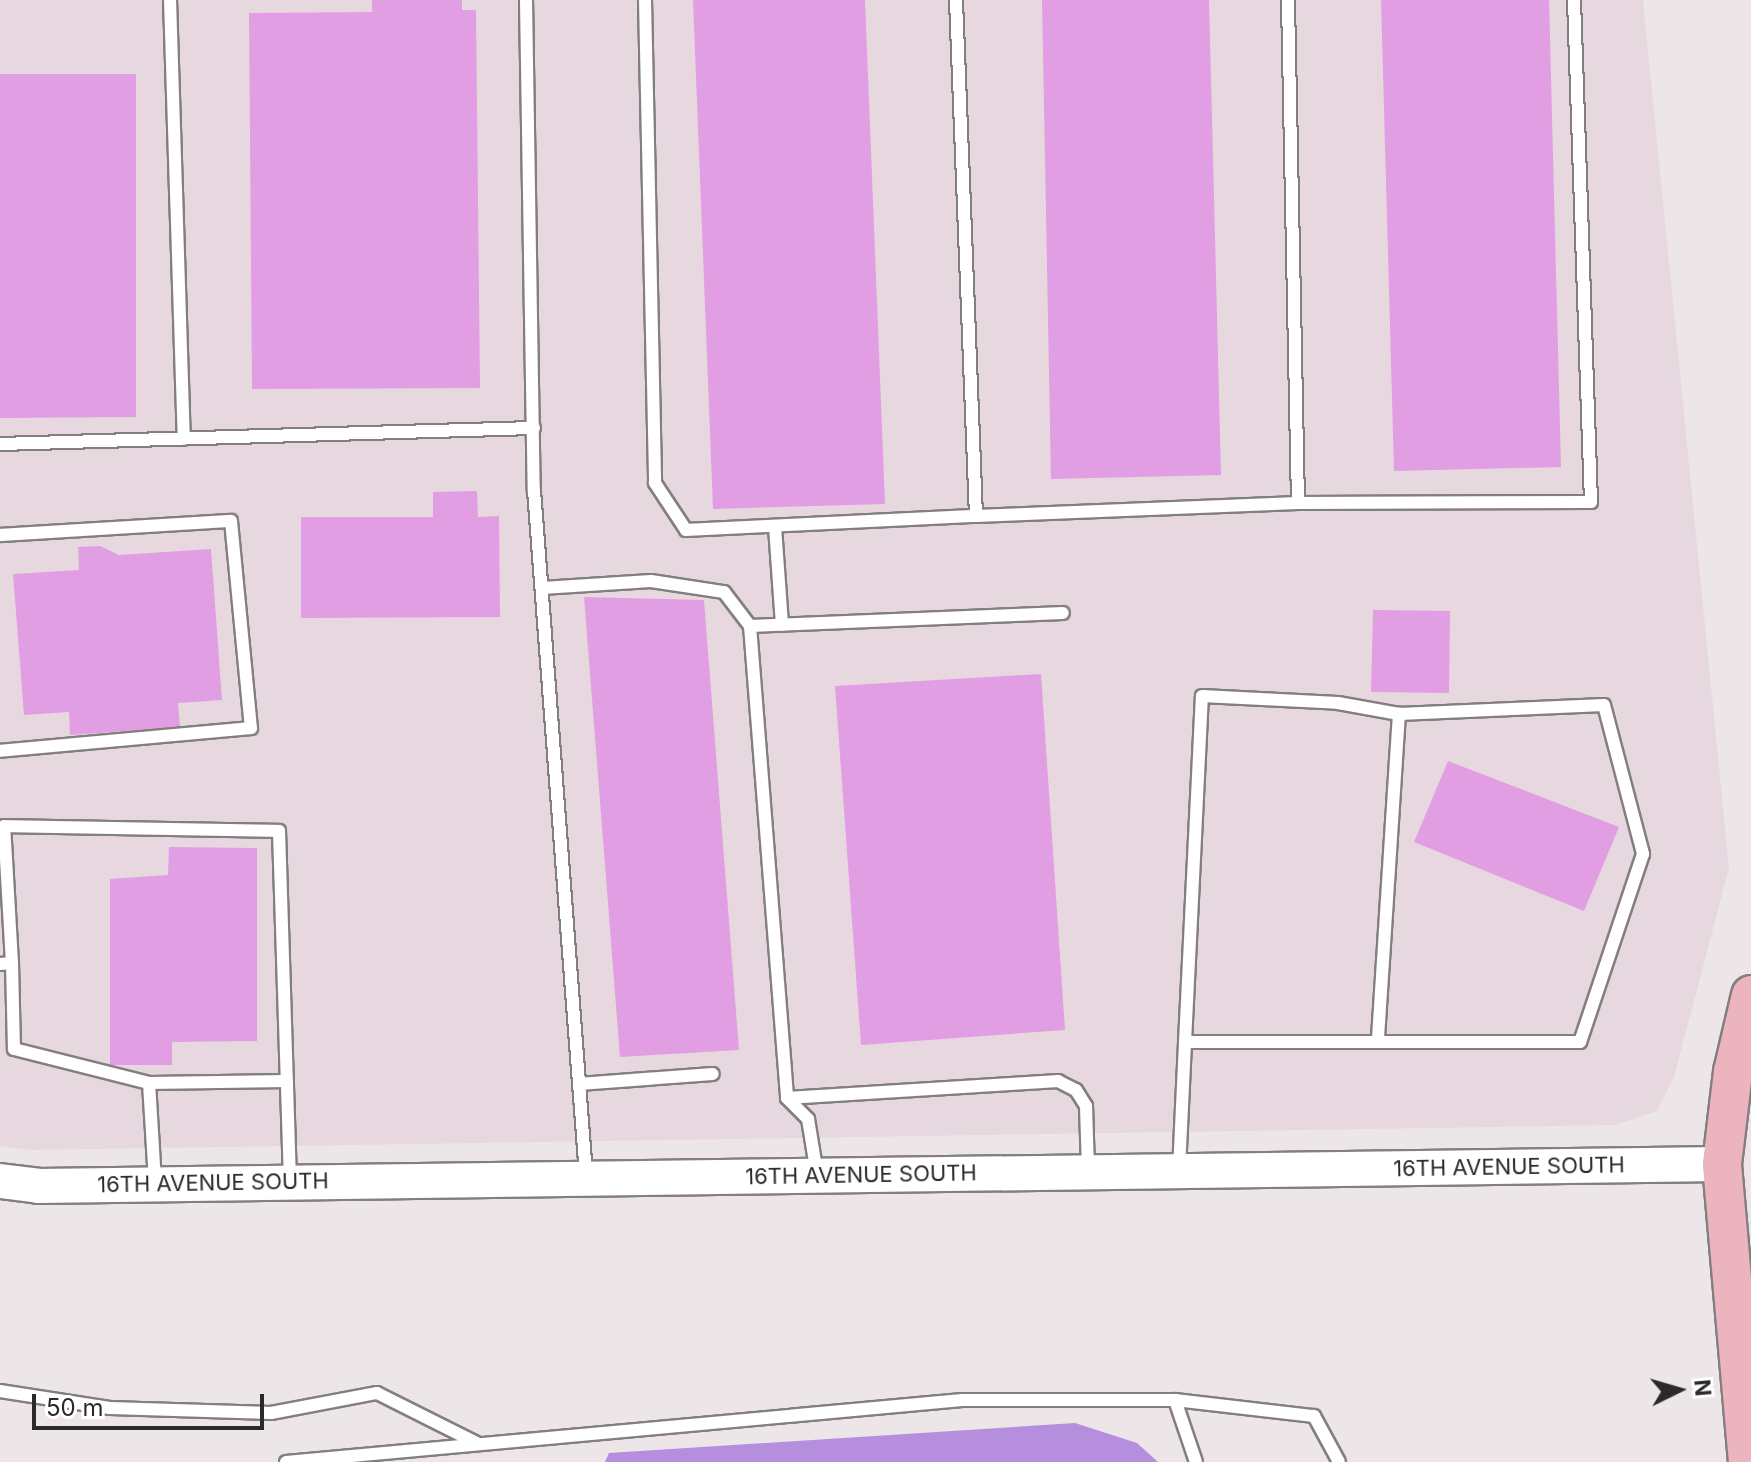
<!DOCTYPE html>
<html>
<head>
<meta charset="utf-8">
<style>
	body { margin:0 }
	#map { position:relative; width:1751px; height:1462px; overflow:hidden; background:#ece6e9; font-family:Inter,sans-serif }
	div>[style] { position:absolute }
	.built>* { inset:0; background:#e7d8df }
	.water>* { inset:0; background:#b58fde }
	.building>* { inset:0; background:#e29ee2 }
	.roads { filter:drop-shadow(2px 0 #847e81) drop-shadow(-2px 0 #847e81) drop-shadow(0 2px #847e81) drop-shadow(0 -2px #847e81) }
	.lane>* { height:12px; margin:-6px; padding:0 6px; transform-origin:6px; border-radius:6px; background:#fff }
	.secondary>* { height:34px; margin:-17px; padding:0 17px; transform-origin:17px; border-radius:17px; background:#fff }
	.primary>* { height:38px; margin:-19px; padding:0 19px; transform-origin:19px; border-radius:19px; background:#ebb4bf }
	span { translate:-50% -50%; white-space:nowrap; text-align:center; line-height:1.15; -webkit-text-stroke:7px #fff; paint-order:stroke }
	.street-label { font-size:22px; color:#2c292b }
	.north { position:absolute; left:1639px; top:1350px; width:80px; height:80px; -webkit-text-stroke:6px #fff; paint-order:stroke; rotate:85deg; font-size:22px; font-weight:700; line-height:32px; text-align:center; color:#2c292b }
	.north::after { content:''; display:block; margin:auto; width:28px; height:36px; background:#2c292b; clip-path:polygon(50% 0,100% 100%,50% 72%,0 100%) }
	.scale { position:absolute; left:32px; top:1394px; width:232px; height:36px; box-sizing:border-box; border:4px solid #2c292b; border-top:0; padding-left:10px; font-size:24px; line-height:28px; white-space:nowrap; color:#2c292b; -webkit-text-stroke:6px #fff; paint-order:stroke }
</style>
</head>
<body>
<div id="map">
	<div class="built">
		<i style="clip-path:polygon(0 0,1643px 0,1729px 868px,1674px 1077px,1657px 1111px,1615px 1125px,29px 1150px,0 1146px)"></i>
	</div>
	<div class="water">
		<i style="clip-path:polygon(1075px 1423px,1137px 1443px,1158px 1462px,605px 1462px,609px 1453px)"></i>
	</div>
	<div class="building">
		<i style="clip-path:polygon(372px 0,462px 0,462px 10px,476px 10px,480px 388px,252px 389px,249px 13px,372px 12px)"></i>
		<i style="clip-path:polygon(693px 0,865px 0,885px 504px,713px 509px)"></i>
		<i style="clip-path:polygon(1042px 0,1209px 0,1221px 475px,1051px 479px)"></i>
		<i style="clip-path:polygon(1381px 0,1549px 0,1561px 467px,1394px 471px)"></i>
		<i style="clip-path:polygon(0 74px,136px 74px,136px 417px,0 418px)"></i>
		<i style="clip-path:polygon(477px 491px,478px 517px,499px 516px,500px 617px,301px 618px,301px 517px,433px 517px,433px 492px)"></i>
		<i style="clip-path:polygon(100px 546px,119px 555px,211px 549px,222px 700px,178px 703px,180px 727px,70px 735px,69px 712px,24px 715px,13px 574px,79px 570px,78px 547px)"></i>
		<i style="clip-path:polygon(584px 597px,704px 600px,739px 1050px,620px 1057px)"></i>
		<i style="clip-path:polygon(1373px 610px,1450px 611px,1449px 693px,1371px 692px)"></i>
		<i style="clip-path:polygon(1041px 674px,1065px 1030px,861px 1045px,835px 686px)"></i>
		<i style="clip-path:polygon(1448px 761px,1619px 827px,1584px 911px,1414px 842px)"></i>
		<i style="clip-path:polygon(169px 847px,257px 848px,257px 1041px,172px 1042px,172px 1065px,110px 1065px,110px 879px,168px 875px)"></i>
	</div>
	<div class="roads">
		<div class="lane">
			<i style="left:170px;top:0;width:439px;rotate:88.2deg"></i>
			<i style="left:526px;top:0;width:490px;rotate:89.1deg"></i>
			<i style="left:534px;top:490px;width:687px;rotate:85.66deg"></i>
			<i style="left:645px;top:0;width:483px;rotate:88.8deg"></i>
			<i style="left:655px;top:483px;width:56px;rotate:56.6deg"></i>
			<i style="left:686px;top:530px;width:290px;rotate:-2.8deg"></i>
			<i style="left:976px;top:516px;width:516px;rotate:-92.22deg"></i>
			<i style="left:0;top:444px;width:534px;rotate:-1.72deg"></i>
			<i style="left:1298px;top:503px;width:293px;rotate:-0.2deg"></i>
			<i style="left:1591px;top:502px;width:502px;rotate:-91.94deg"></i>
			<i style="left:976px;top:516px;width:322px;rotate:-2.3deg"></i>
			<i style="left:1298px;top:503px;width:503px;rotate:-91.14deg"></i>
			<i style="left:775px;top:527px;width:98px;rotate:85.9deg"></i>
			<i style="left:0;top:535px;width:231px;rotate:-3.5deg"></i>
			<i style="left:231px;top:521px;width:208px;rotate:84.5deg"></i>
			<i style="left:251px;top:728px;width:252px;rotate:174.8deg"></i>
			<i style="left:542px;top:588px;width:109px;rotate:-3.7deg"></i>
			<i style="left:651px;top:581px;width:74px;rotate:8.6deg"></i>
			<i style="left:724px;top:592px;width:43px;rotate:52.6deg"></i>
			<i style="left:750px;top:626px;width:473px;rotate:85.5deg"></i>
			<i style="left:787px;top:1098px;width:30px;rotate:45deg"></i>
			<i style="left:808px;top:1119px;width:56px;rotate:80.7deg"></i>
			<i style="left:750px;top:626px;width:313px;rotate:-2.4deg"></i>
			<i style="left:12px;top:963px;width:86px;rotate:88.7deg"></i>
			<i style="left:14px;top:1049px;width:139px;rotate:14.1deg"></i>
			<i style="left:149px;top:1083px;width:98px;rotate:86.5deg"></i>
			<i style="left:0;top:964px;width:12px;rotate:-5deg"></i>
			<i style="left:12px;top:963px;width:137px;rotate:-93.3deg"></i>
			<i style="left:4px;top:826px;width:275px;rotate:1deg"></i>
			<i style="left:279px;top:831px;width:349px;rotate:88.2deg"></i>
			<i style="left:1378px;top:1038px;width:325px;rotate:-86.3deg"></i>
			<i style="left:149px;top:1083px;width:138px;rotate:-0.8deg"></i>
			<i style="left:579px;top:1084px;width:134px;rotate:-4.3deg"></i>
			<i style="left:787px;top:1098px;width:272px;rotate:-3.6deg"></i>
			<i style="left:1058px;top:1081px;width:20px;rotate:27deg"></i>
			<i style="left:1076px;top:1090px;width:19px;rotate:58deg"></i>
			<i style="left:1086px;top:1106px;width:62px;rotate:88.2deg"></i>
			<i style="left:1179px;top:1170px;width:128px;rotate:-87.3deg"></i>
			<i style="left:1185px;top:1042px;width:346px;rotate:-87.2deg"></i>
			<i style="left:1202px;top:696px;width:136px;rotate:2.9deg"></i>
			<i style="left:1338px;top:703px;width:62px;rotate:10.2deg"></i>
			<i style="left:1399px;top:714px;width:205px;rotate:-2.5deg"></i>
			<i style="left:1604px;top:705px;width:154px;rotate:75.3deg"></i>
			<i style="left:1643px;top:854px;width:198px;rotate:108.5deg"></i>
			<i style="left:1580px;top:1042px;width:395px;rotate:180deg"></i>
			<i style="left:0;top:1391px;width:111px;rotate:8.8deg"></i>
			<i style="left:110px;top:1408px;width:161px;rotate:1.8deg"></i>
			<i style="left:271px;top:1413px;width:108px;rotate:-10.7deg"></i>
			<i style="left:377px;top:1393px;width:114px;rotate:26.6deg"></i>
			<i style="left:1175px;top:1400px;width:65px;rotate:71.3deg"></i>
			<i style="left:286px;top:1462px;width:679px;rotate:-5.24deg"></i>
			<i style="left:962px;top:1400px;width:213px"></i>
			<i style="left:1175px;top:1400px;width:140px;rotate:6.6deg"></i>
			<i style="left:1314px;top:1416px;width:52px;rotate:61.5deg"></i>
		</div>
		<div class="secondary">
			<i style="left:0;top:1181px;width:38px;rotate:7deg"></i>
			<i style="left:38px;top:1186px;width:1684px;rotate:-0.75deg"></i>
		</div>
		<div class="primary">
			<i style="left:1748px;top:1462px;width:299px;rotate:-95deg"></i>
			<i style="left:1722px;top:1164px;width:93px;rotate:-83.2deg"></i>
			<i style="left:1733px;top:1072px;width:79px;rotate:-76.8deg"></i>
		</div>
	</div>
	<div class="street-label">
		<span style="left:1509px;top:1167px;rotate:-1deg">16TH AVENUE SOUTH</span>
		<span style="left:861px;top:1175px;rotate:-1deg">16TH AVENUE SOUTH</span>
		<span style="left:213px;top:1183px;rotate:-1deg">16TH AVENUE SOUTH</span>
	</div>
	<div class="north">N</div>
	<div class="scale">50 m</div>
</div>
</body>
</html>
